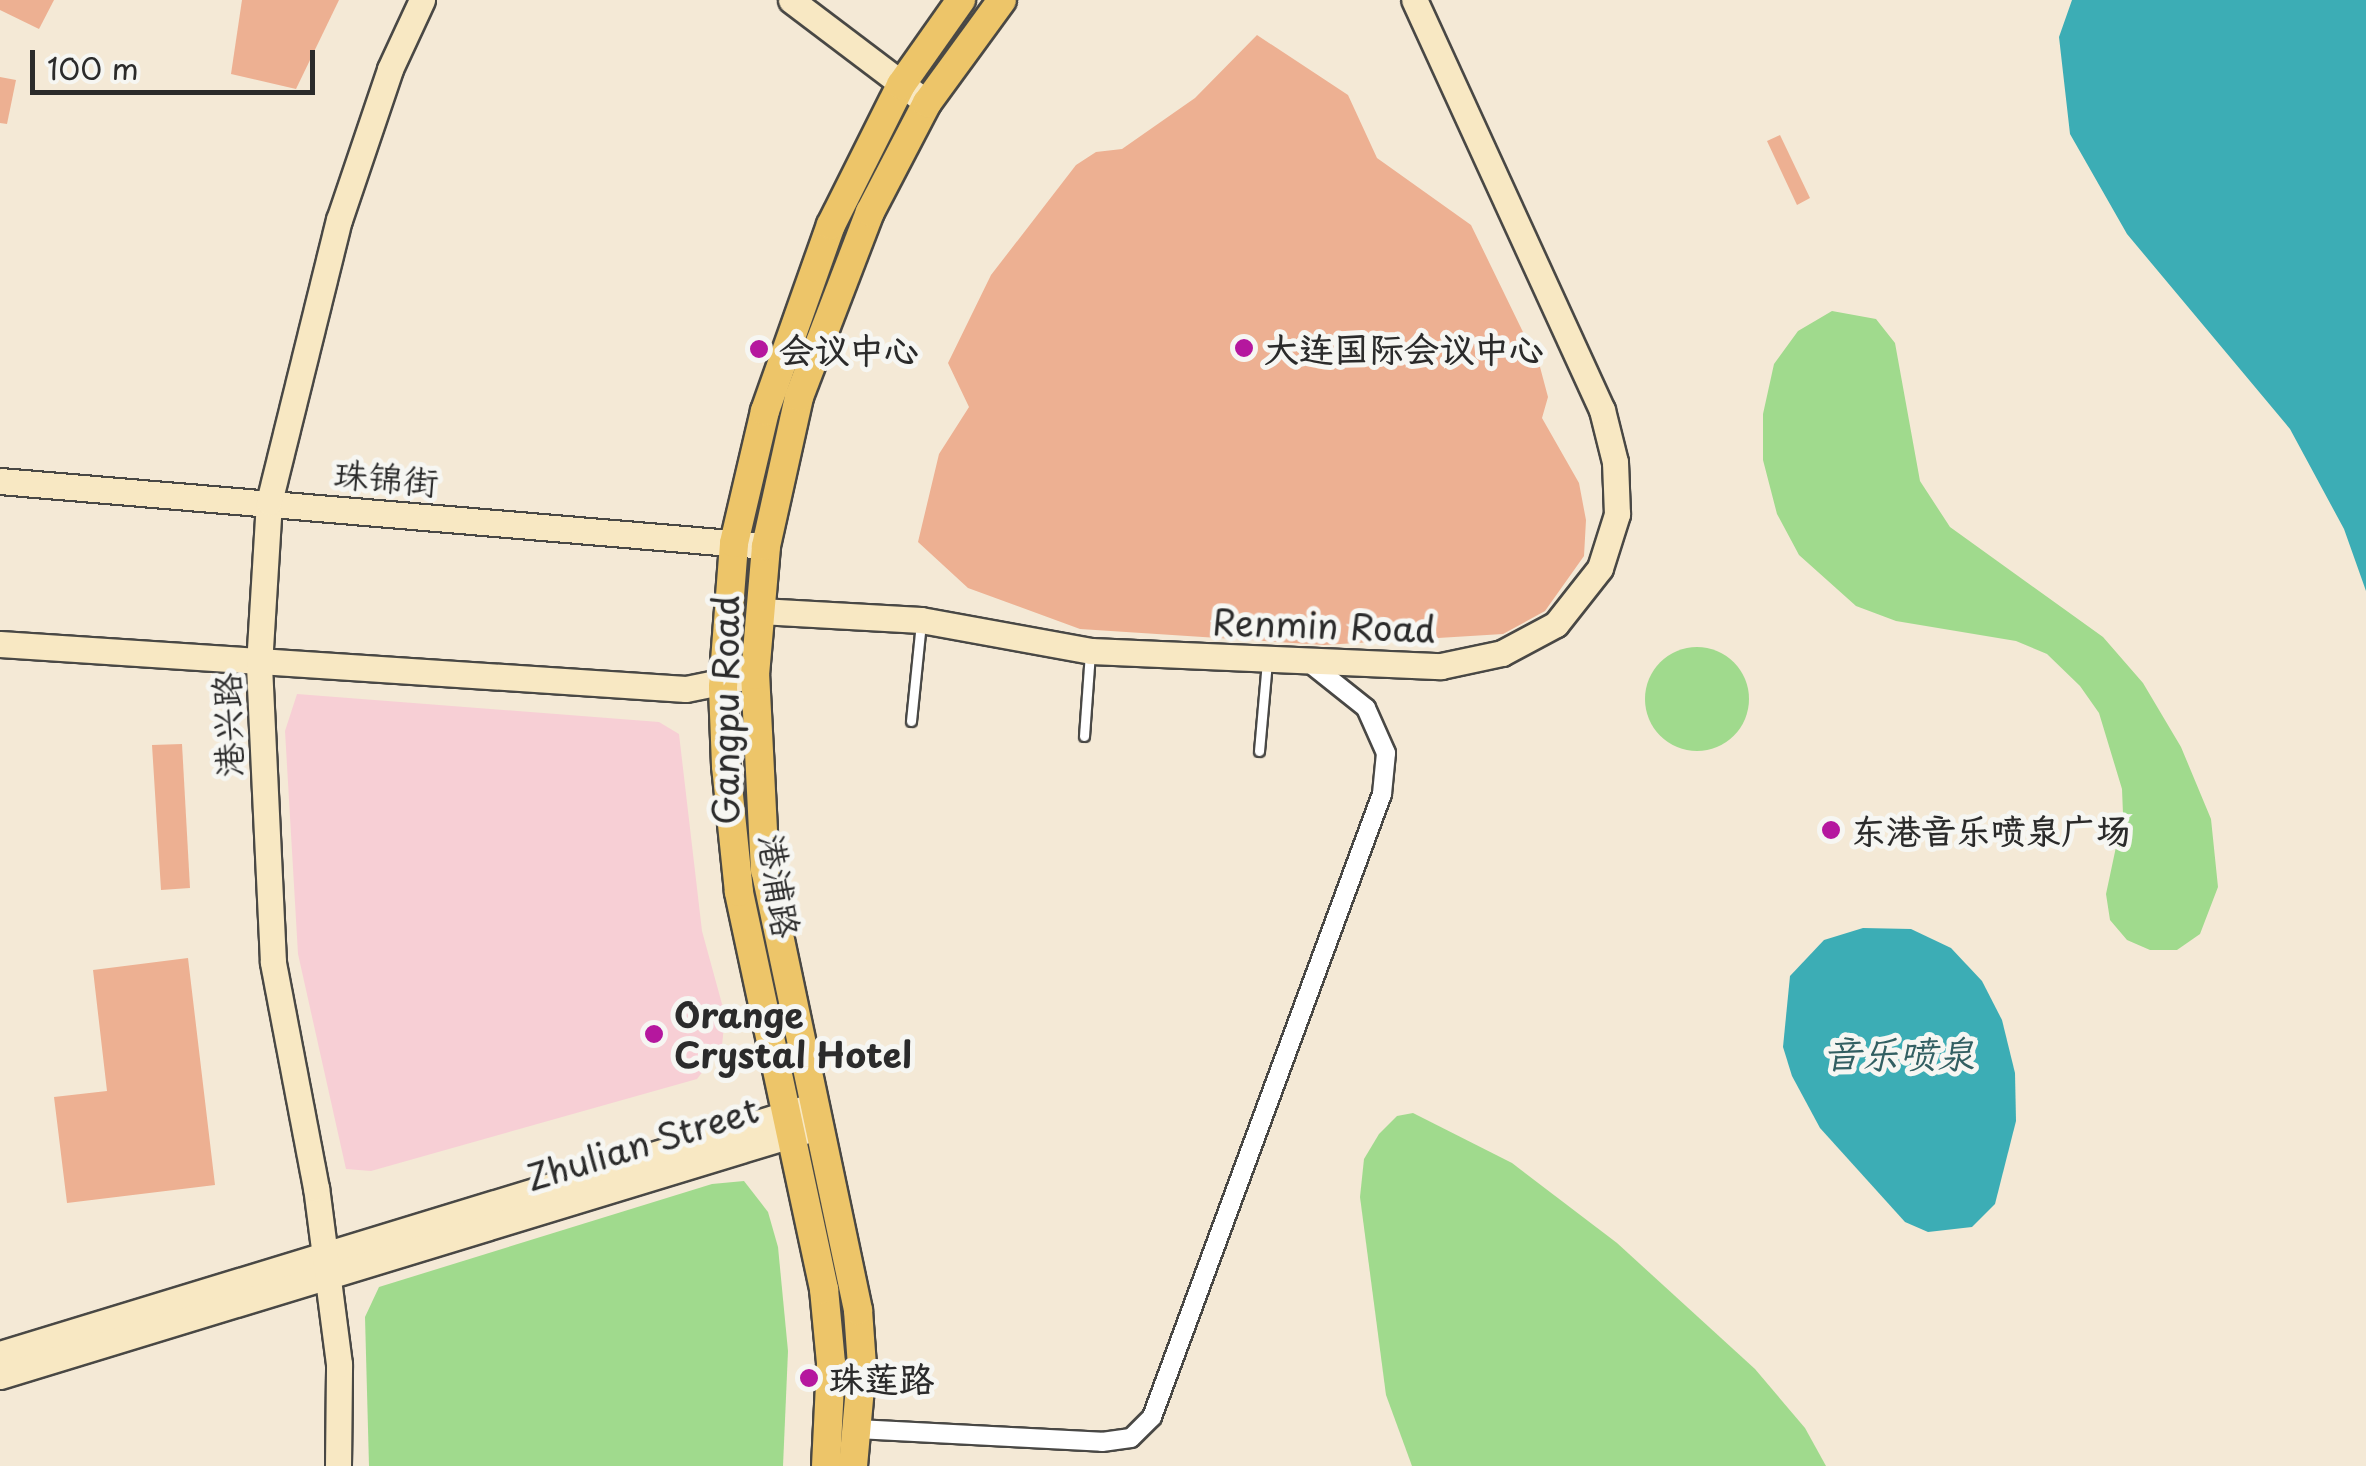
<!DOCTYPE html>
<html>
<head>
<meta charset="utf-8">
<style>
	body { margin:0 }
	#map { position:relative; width:2366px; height:1466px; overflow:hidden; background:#f4e9d6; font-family:"Playpen Sans","LXGW WenKai TC",sans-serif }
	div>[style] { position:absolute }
	.built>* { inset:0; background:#f7cfd5 }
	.green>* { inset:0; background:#a0da8d }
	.round { border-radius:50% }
	.water>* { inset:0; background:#3cadb5 }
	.building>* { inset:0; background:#edb092 }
	.roads { filter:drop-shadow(2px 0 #494845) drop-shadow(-2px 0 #494845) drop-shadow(0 2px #494845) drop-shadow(0 -2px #494845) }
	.lane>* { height:9px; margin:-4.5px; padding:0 4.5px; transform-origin:4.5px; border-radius:4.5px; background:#fff }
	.street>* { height:18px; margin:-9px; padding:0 9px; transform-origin:9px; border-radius:9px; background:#fff }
	.secondary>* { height:25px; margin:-12.5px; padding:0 12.5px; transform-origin:12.5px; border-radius:12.5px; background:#f8e8c3 }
	.primary>* { height:28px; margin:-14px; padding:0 14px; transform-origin:14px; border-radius:14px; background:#edc569 }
	.dots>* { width:28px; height:28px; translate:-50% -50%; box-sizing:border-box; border:5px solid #f6f6f2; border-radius:50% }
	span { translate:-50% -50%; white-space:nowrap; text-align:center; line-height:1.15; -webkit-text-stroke:10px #f6f6f2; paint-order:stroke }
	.poi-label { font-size:35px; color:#2b2b2b; font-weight:700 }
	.left { translate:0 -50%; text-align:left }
	.street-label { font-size:35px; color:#2b2b2b }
	.water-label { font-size:38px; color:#325f62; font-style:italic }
	.scale { position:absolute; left:30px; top:50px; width:285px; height:45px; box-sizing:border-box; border:5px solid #2b2b2b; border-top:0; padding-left:12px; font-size:30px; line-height:35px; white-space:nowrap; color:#2b2b2b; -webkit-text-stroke:8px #f6f6f2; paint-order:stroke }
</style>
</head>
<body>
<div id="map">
	<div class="built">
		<i style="clip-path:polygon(297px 694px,659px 722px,679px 734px,702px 931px,725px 1015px,722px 1046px,697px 1079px,371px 1171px,346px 1169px,298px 954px,285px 731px)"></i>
	</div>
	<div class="green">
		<i style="clip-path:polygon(1832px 311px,1876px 319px,1895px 343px,1920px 481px,1950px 527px,2103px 637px,2143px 683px,2181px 747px,2211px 819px,2218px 887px,2200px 934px,2177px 950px,2150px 950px,2127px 940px,2110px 920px,2106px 894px,2123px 814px,2122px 789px,2099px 713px,2080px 686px,2047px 654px,2016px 641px,1896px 621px,1856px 606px,1799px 555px,1777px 514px,1763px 460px,1763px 414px,1774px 364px,1798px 331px)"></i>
		<i class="round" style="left:1645px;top:647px;width:104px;height:104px"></i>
		<i style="clip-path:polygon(1413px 1113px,1512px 1163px,1617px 1243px,1755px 1369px,1805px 1428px,1826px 1466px,1412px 1466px,1386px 1395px,1360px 1197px,1364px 1159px,1379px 1134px,1397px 1116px)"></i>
		<i style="clip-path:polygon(744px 1181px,768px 1212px,778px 1247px,788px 1351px,783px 1466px,369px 1466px,365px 1317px,379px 1287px,712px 1184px)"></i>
	</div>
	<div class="water">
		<i style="clip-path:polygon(2072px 0,2366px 0,2366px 591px,2344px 529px,2290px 429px,2127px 234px,2070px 134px,2059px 37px)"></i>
		<i style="clip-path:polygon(1863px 928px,1911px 929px,1951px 948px,1982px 981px,2002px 1020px,2015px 1073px,2016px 1121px,1995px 1204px,1972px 1227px,1928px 1232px,1905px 1222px,1820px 1128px,1792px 1076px,1783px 1047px,1790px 976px,1824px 940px)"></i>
	</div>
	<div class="building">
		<i style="clip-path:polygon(0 0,54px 0,39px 29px,0 10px)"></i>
		<i style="clip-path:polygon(242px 0,339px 0,296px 89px,231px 74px)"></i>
		<i style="clip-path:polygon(1257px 35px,1348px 95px,1377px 158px,1471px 225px,1540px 367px,1548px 397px,1542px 418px,1579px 483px,1586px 520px,1584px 556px,1545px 611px,1503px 634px,1324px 645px,1080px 629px,968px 588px,918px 542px,939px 454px,969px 407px,948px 363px,991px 275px,1076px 165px,1096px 152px,1122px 149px,1195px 98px)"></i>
		<i style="clip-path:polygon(0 77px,16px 80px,7px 124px,0 123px)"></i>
		<i style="clip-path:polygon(1780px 135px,1810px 198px,1797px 205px,1767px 141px)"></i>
		<i style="clip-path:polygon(182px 744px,190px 888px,161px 890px,152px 745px)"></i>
		<i style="clip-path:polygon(188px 958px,215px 1185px,67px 1203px,54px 1097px,107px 1091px,93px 970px)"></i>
	</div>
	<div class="roads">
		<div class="lane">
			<i style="left:911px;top:721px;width:99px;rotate:-84.2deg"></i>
			<i style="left:1084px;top:736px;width:83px;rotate:-85.9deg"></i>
			<i style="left:1259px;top:751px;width:89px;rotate:-84.9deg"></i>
		</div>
		<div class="street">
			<i style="left:857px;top:1429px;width:245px;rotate:3deg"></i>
			<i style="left:1102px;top:1442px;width:29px;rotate:-8deg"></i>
			<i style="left:1131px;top:1438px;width:30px;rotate:-45deg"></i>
			<i style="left:1152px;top:1417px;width:664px;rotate:-69.74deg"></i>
			<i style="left:1382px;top:794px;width:41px;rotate:-84.4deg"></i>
			<i style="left:1386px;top:753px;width:49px;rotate:-114deg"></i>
			<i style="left:1366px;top:708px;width:75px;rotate:-141.5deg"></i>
		</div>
		<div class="secondary">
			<i style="left:791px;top:0;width:171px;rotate:37.1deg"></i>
			<i style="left:0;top:481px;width:769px;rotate:4.85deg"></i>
			<i style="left:760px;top:611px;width:161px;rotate:3.2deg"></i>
			<i style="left:921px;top:620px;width:173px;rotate:10.3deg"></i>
			<i style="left:1091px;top:651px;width:350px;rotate:2.5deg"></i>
			<i style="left:1441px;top:666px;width:62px;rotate:-12deg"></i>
			<i style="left:1502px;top:653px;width:61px;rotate:-28.2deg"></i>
			<i style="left:1556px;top:624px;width:71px;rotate:-51.8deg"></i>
			<i style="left:1600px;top:568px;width:57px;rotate:-72.5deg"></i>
			<i style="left:1617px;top:514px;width:52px;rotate:-92.2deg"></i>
			<i style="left:1615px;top:462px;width:54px;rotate:-104deg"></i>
			<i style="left:1602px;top:410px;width:451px;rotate:-114.6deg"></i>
			<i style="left:0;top:644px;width:687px;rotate:3.75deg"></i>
			<i style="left:686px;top:689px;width:70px;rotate:-11.5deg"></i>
			<i style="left:0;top:1354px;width:840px;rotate:-16.97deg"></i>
			<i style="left:0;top:1376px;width:844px;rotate:-16.95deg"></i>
			<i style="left:338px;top:1466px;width:102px;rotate:-89.4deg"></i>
			<i style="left:339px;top:1364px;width:177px;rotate:-97.4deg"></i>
			<i style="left:316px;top:1188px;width:230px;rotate:-100.8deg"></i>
			<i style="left:273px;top:962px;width:297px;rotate:-92.7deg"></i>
			<i style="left:259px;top:665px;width:163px;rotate:-86.5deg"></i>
			<i style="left:269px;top:502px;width:291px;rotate:-76.1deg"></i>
			<i style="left:339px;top:220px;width:159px;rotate:-71.3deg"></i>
			<i style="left:390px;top:69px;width:76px;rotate:-65.1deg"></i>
		</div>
		<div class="primary">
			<i style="left:826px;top:1466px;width:103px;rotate:-87.2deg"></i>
			<i style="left:831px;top:1363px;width:74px;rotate:-95.4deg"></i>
			<i style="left:824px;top:1289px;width:406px;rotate:-102.1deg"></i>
			<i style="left:739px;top:892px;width:127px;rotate:-95.9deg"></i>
			<i style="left:726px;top:766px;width:79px;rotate:-92.2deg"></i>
			<i style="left:723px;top:687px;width:144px;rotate:-85.6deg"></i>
			<i style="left:734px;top:543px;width:136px;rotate:-76.8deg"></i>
			<i style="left:765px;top:411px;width:197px;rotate:-70.5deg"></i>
			<i style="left:831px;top:225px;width:157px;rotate:-63.4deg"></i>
			<i style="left:901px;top:85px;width:104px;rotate:-54.8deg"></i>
			<i style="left:853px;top:1466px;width:100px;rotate:-84.9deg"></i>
			<i style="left:862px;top:1366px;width:56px;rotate:-94.1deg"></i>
			<i style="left:858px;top:1310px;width:450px;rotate:-101.9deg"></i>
			<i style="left:765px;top:870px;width:195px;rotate:-92.9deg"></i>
			<i style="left:755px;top:675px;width:129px;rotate:-85.1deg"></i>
			<i style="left:766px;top:546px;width:153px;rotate:-77.5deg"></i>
			<i style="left:799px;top:397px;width:198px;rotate:-69deg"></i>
			<i style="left:870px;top:212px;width:123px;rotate:-62.4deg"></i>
			<i style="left:927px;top:103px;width:127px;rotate:-53.9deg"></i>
		</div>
	</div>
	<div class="dots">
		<i style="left:1244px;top:348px;background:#b5179e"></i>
		<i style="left:759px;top:349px;background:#b5179e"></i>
		<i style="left:1831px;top:830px;background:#b5179e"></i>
		<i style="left:654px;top:1034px;background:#b5179e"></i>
		<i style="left:809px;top:1378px;background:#b5179e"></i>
	</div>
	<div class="poi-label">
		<span class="left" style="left:1264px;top:348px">大连国际会议中心</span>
		<span class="left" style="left:779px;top:349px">会议中心</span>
		<span class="left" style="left:1851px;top:830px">东港音乐喷泉广场</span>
		<span class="left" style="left:674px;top:1034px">Orange<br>Crystal Hotel</span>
		<span class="left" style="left:829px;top:1378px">珠莲路</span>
	</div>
	<div class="street-label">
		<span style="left:386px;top:477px;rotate:5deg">珠锦街</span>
		<span style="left:1324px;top:625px;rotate:2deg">Renmin Road</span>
		<span style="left:725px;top:710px;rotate:-90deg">Gangpu Road</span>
		<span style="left:227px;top:725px;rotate:-92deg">港兴路</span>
		<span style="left:780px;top:886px;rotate:81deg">港浦路</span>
		<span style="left:642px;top:1143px;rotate:-17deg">Zhulian Street</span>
	</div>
	<div class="water-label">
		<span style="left:1899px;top:1053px">音乐喷泉</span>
	</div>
	<div class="scale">100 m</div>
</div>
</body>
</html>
